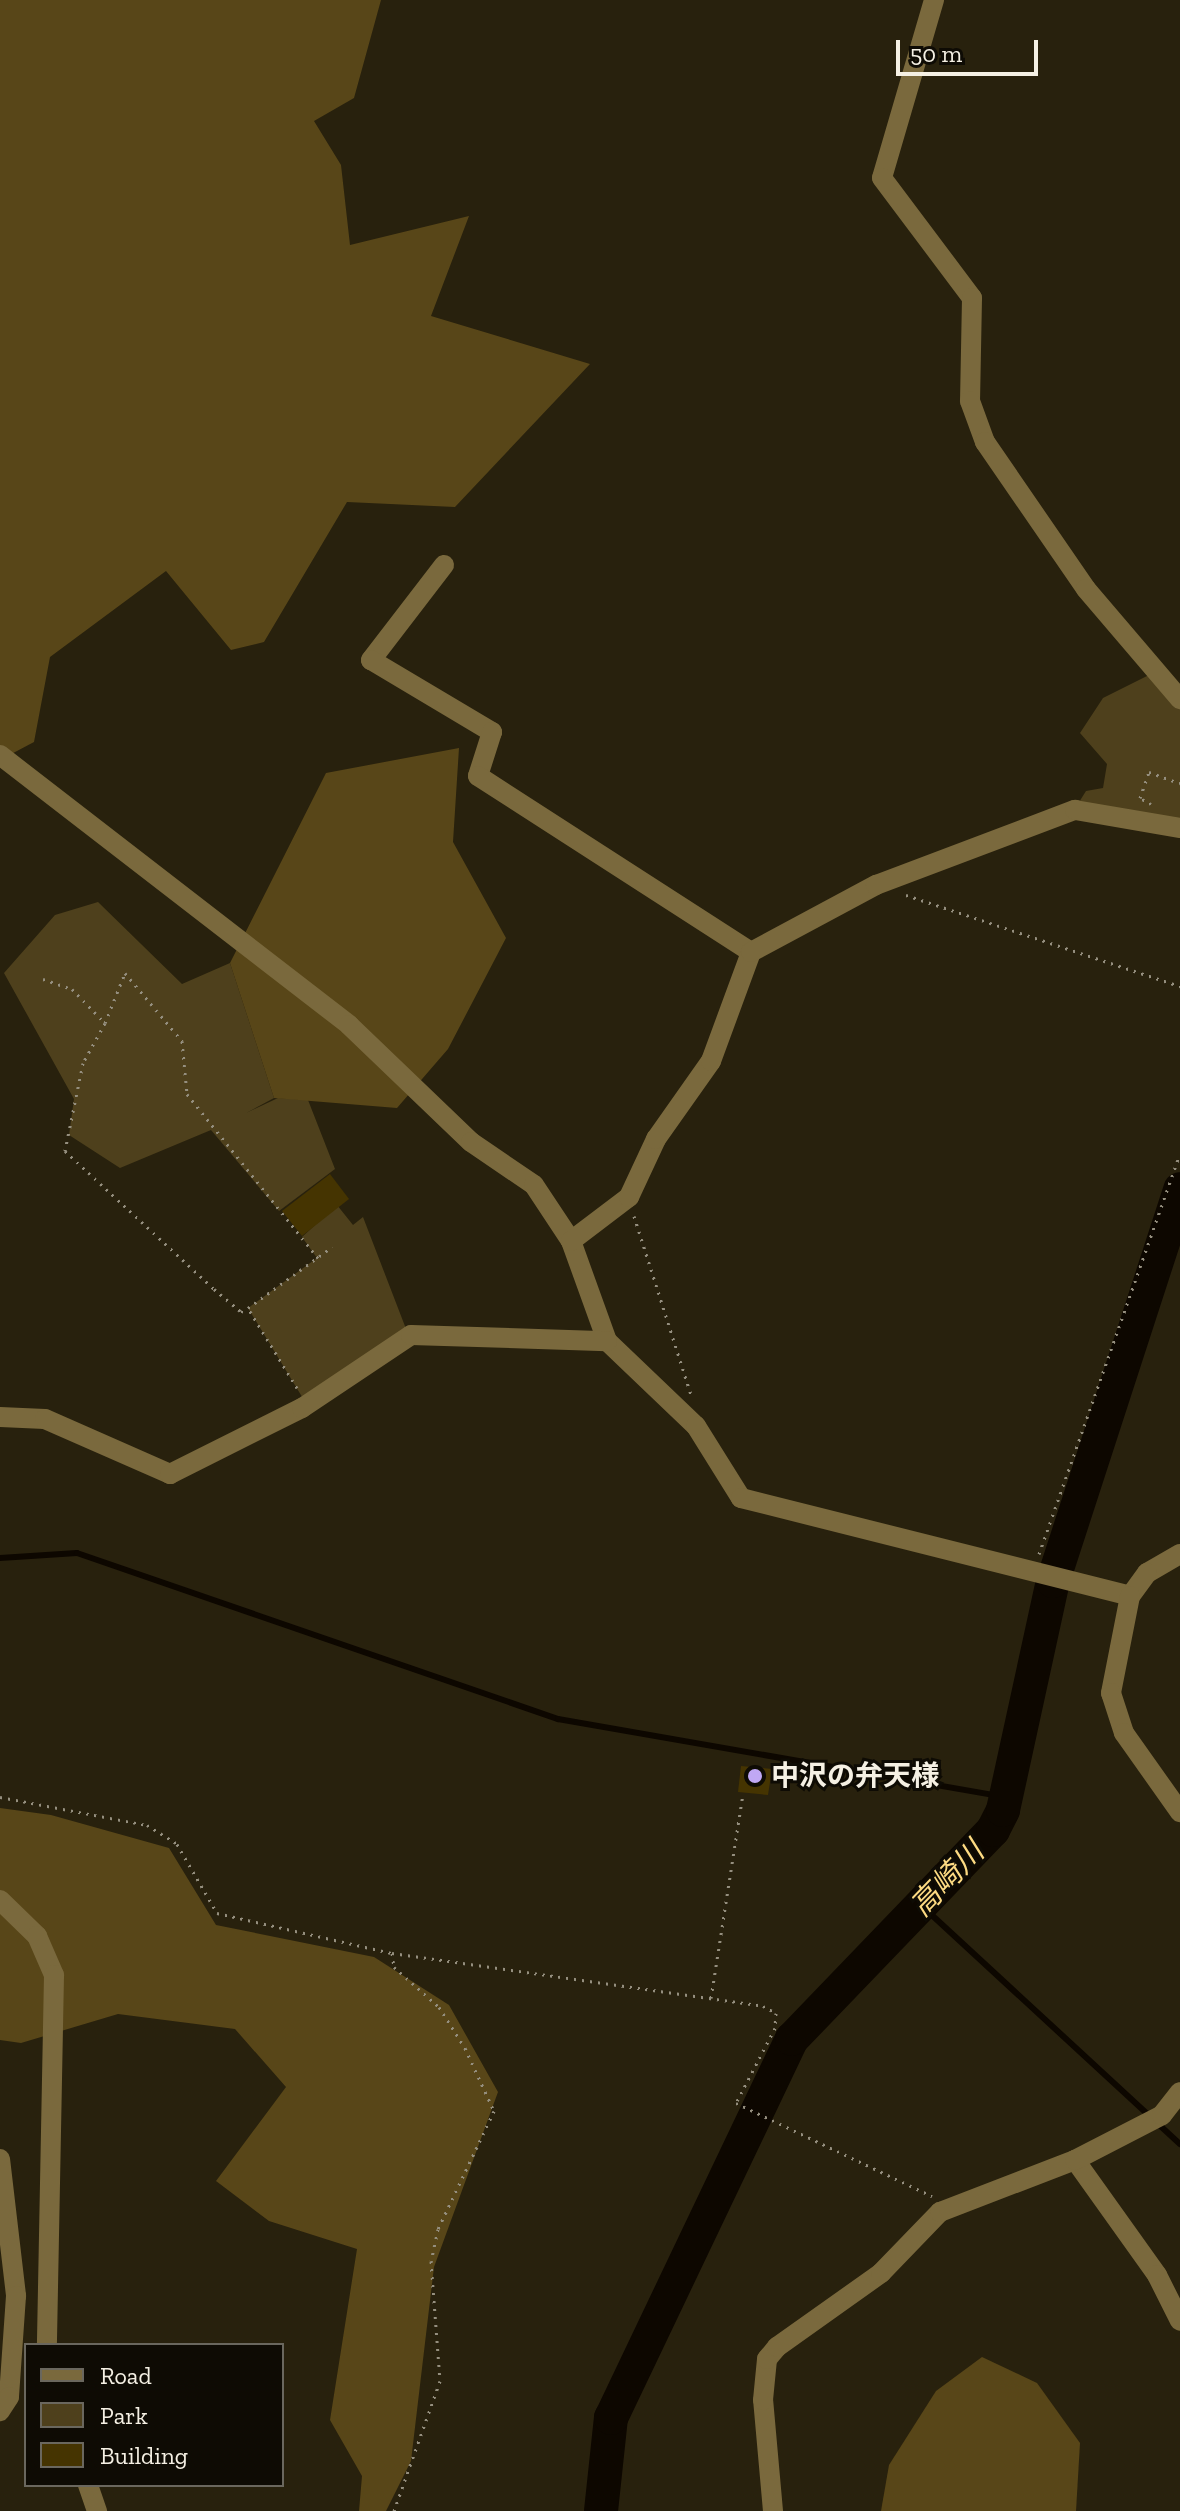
<!DOCTYPE html>
<html>
<head>
<meta charset="utf-8">
<style>
	body { margin:0 }
	#map { position:relative; width:1180px; height:2511px; overflow:hidden; background:#28210d; font-family:"Zilla Slab","Noto Sans JP",serif }
	div>[style] { position:absolute }
	.green>* { inset:0; background:#4e401c }
	.forest>* { inset:0; background:#584618 }
	.stream>* { height:6px; margin:-3px; padding:0 3px; transform-origin:3px; border-radius:3px; background:#0d0700 }
	.river>* { height:34px; margin:-17px; padding:0 17px; transform-origin:17px; border-radius:17px; background:#0d0700 }
	.building>* { inset:0; background:#453401 }
	.path>* { height:3px; margin-top:-1.5px; transform-origin:0; background:repeating-linear-gradient(90deg,#958f7f 0 2px,transparent 0 8px) }
	.minor>* { height:20px; margin:-10px; padding:0 10px; transform-origin:10px; border-radius:10px; background:#7a693d }
	.dots>* { width:22px; height:22px; translate:-50% -50%; box-sizing:border-box; border:4px solid #0e0b04; border-radius:50% }
	span { translate:-50% -50%; white-space:nowrap; text-align:center; line-height:1.15; -webkit-text-stroke:6px #0e0b04; paint-order:stroke }
	.poi-label { font-size:28px; color:#f5f0e4; font-weight:700 }
	.left { translate:0 -50%; text-align:left }
	.water-label { font-size:30px; color:#fdda82; font-style:italic }
	.legend { position:absolute; left:24px; top:2343px; width:260px; height:144px; box-sizing:border-box; background:#0e0b04; border:2px solid #6a675e; margin:0; padding:10px 14px; list-style:none; font-size:24px; color:#f5f0e4 }
	.legend li { display:flex; align-items:center; gap:16px; height:40px }
	.legend b { width:40px; border:2px solid #6a675e }
	.scale { position:absolute; left:896px; top:40px; width:142px; height:36px; box-sizing:border-box; border:4px solid #f5f0e4; border-top:0; padding-left:10px; font-size:24px; line-height:28px; white-space:nowrap; color:#f5f0e4; -webkit-text-stroke:6px #0e0b04; paint-order:stroke }
</style>
</head>
<body>
<div id="map">
	<div class="green">
		<i style="clip-path:polygon(1151px 674px,1180px 704px,1180px 824px,1076px 807px,1086px 791px,1103px 788px,1107px 764px,1080px 733px,1103px 698px)"></i>
		<i style="clip-path:polygon(98px 902px,182px 984px,230px 963px,274px 1098px,246px 1113px,278px 1098px,308px 1100px,335px 1169px,279px 1211px,211px 1130px,120px 1168px,69px 1135px,74px 1099px,4px 973px,55px 915px)"></i>
		<i style="clip-path:polygon(337px 1205px,353px 1225px,363px 1217px,408px 1334px,307px 1405px,248px 1308px,317px 1258px,302px 1237px)"></i>
	</div>
	<div class="forest">
		<i style="clip-path:polygon(0 0,381px 0,354px 98px,314px 121px,341px 165px,350px 245px,469px 216px,431px 316px,590px 364px,455px 507px,347px 502px,264px 642px,231px 650px,166px 571px,50px 657px,34px 742px,0 760px)"></i>
		<i style="clip-path:polygon(459px 748px,453px 842px,506px 938px,448px 1049px,397px 1108px,274px 1098px,230px 963px,326px 773px)"></i>
		<i style="clip-path:polygon(0 1808px,51px 1815px,169px 1848px,216px 1925px,374px 1957px,449px 2005px,498px 2092px,434px 2267px,411px 2461px,386px 2511px,359px 2511px,362px 2476px,330px 2420px,357px 2249px,269px 2221px,216px 2181px,286px 2087px,235px 2029px,118px 2014px,21px 2043px,0 2040px)"></i>
		<i style="clip-path:polygon(982px 2357px,1037px 2383px,1080px 2443px,1076px 2511px,881px 2511px,889px 2465px,936px 2391px)"></i>
	</div>
	<div class="stream">
		<i style="left:0;top:1558px;width:77px;rotate:-3.7deg"></i>
		<i style="left:77px;top:1553px;width:509px;rotate:19.04deg"></i>
		<i style="left:558px;top:1719px;width:456px;rotate:9.9deg"></i>
		<i style="left:922px;top:1906px;width:351px;rotate:42.7deg"></i>
	</div>
	<div class="river">
		<i style="left:601px;top:2511px;width:94px;rotate:-83.9deg"></i>
		<i style="left:611px;top:2418px;width:420px;rotate:-64.5deg"></i>
		<i style="left:792px;top:2039px;width:290px;rotate:-46.1deg"></i>
		<i style="left:993px;top:1830px;width:22px;rotate:-63deg"></i>
		<i style="left:1003px;top:1810px;width:234px;rotate:-77.7deg"></i>
		<i style="left:1053px;top:1581px;width:412px;rotate:-72deg"></i>
	</div>
	<div class="building">
		<i style="clip-path:polygon(330px 1174px,349px 1199px,302px 1236px,282px 1211px)"></i>
		<i style="clip-path:polygon(741px 1766px,772px 1769px,768px 1795px,738px 1792px)"></i>
	</div>
	<div class="path">
		<i style="left:1151px;top:804px;width:13px;rotate:-151deg"></i>
		<i style="left:1140px;top:798px;width:28px;rotate:-71deg"></i>
		<i style="left:1149px;top:772px;width:33px;rotate:20deg"></i>
		<i style="left:906px;top:895px;width:289px;rotate:18.4deg"></i>
		<i style="left:43px;top:979px;width:31px;rotate:19deg"></i>
		<i style="left:72px;top:989px;width:47px;rotate:45.9deg"></i>
		<i style="left:105px;top:1023px;width:46px;rotate:118.8deg"></i>
		<i style="left:83px;top:1063px;width:90px;rotate:101.6deg"></i>
		<i style="left:65px;top:1151px;width:203px;rotate:42.8deg"></i>
		<i style="left:214px;top:1289px;width:35px;rotate:40deg"></i>
		<i style="left:241px;top:1312px;width:8px;rotate:-30deg"></i>
		<i style="left:105px;top:1023px;width:54px;rotate:-68.2deg"></i>
		<i style="left:125px;top:973px;width:89px;rotate:50deg"></i>
		<i style="left:182px;top:1041px;width:53px;rotate:84.6deg"></i>
		<i style="left:187px;top:1094px;width:210px;rotate:51.4deg"></i>
		<i style="left:634px;top:1216px;width:188px;rotate:72.3deg"></i>
		<i style="left:297px;top:1388px;width:94px;rotate:-121.5deg"></i>
		<i style="left:248px;top:1308px;width:104px;rotate:-36deg"></i>
		<i style="left:1039px;top:1554px;width:424px;rotate:-70.6deg"></i>
		<i style="left:0;top:1797px;width:150px;rotate:10.8deg"></i>
		<i style="left:147px;top:1825px;width:36px;rotate:32deg"></i>
		<i style="left:177px;top:1844px;width:80px;rotate:59.9deg"></i>
		<i style="left:217px;top:1913px;width:180px;rotate:12.9deg"></i>
		<i style="left:392px;top:1953px;width:14px;rotate:82deg"></i>
		<i style="left:394px;top:1967px;width:60px;rotate:41.6deg"></i>
		<i style="left:439px;top:2007px;width:49px;rotate:57.6deg"></i>
		<i style="left:465px;top:2048px;width:69px;rotate:65.3deg"></i>
		<i style="left:494px;top:2111px;width:131px;rotate:115.4deg"></i>
		<i style="left:438px;top:2229px;width:33px;rotate:102deg"></i>
		<i style="left:431px;top:2261px;width:120px;rotate:85.7deg"></i>
		<i style="left:440px;top:2381px;width:138px;rotate:109.5deg"></i>
		<i style="left:392px;top:1953px;width:375px;rotate:8.1deg"></i>
		<i style="left:763px;top:2006px;width:15px;rotate:28deg"></i>
		<i style="left:776px;top:2013px;width:15px;rotate:94deg"></i>
		<i style="left:775px;top:2028px;width:85px;rotate:117.5deg"></i>
		<i style="left:736px;top:2103px;width:217px;rotate:25.4deg"></i>
		<i style="left:711px;top:1998px;width:207px;rotate:-81.1deg"></i>
	</div>
	<div class="minor">
		<i style="left:934px;top:0;width:185px;rotate:106.3deg"></i>
		<i style="left:882px;top:178px;width:150px;rotate:53.1deg"></i>
		<i style="left:972px;top:298px;width:103px;rotate:91.1deg"></i>
		<i style="left:970px;top:401px;width:44px;rotate:69.9deg"></i>
		<i style="left:985px;top:442px;width:178px;rotate:55.5deg"></i>
		<i style="left:1086px;top:589px;width:145px;rotate:49.5deg"></i>
		<i style="left:444px;top:565px;width:120px;rotate:127.5deg"></i>
		<i style="left:371px;top:660px;width:141px;rotate:30.8deg"></i>
		<i style="left:492px;top:732px;width:46px;rotate:107.7deg"></i>
		<i style="left:478px;top:776px;width:325px;rotate:32.8deg"></i>
		<i style="left:0;top:755px;width:441px;rotate:37.7deg"></i>
		<i style="left:349px;top:1025px;width:169px;rotate:43.8deg"></i>
		<i style="left:471px;top:1142px;width:76px;rotate:34.3deg"></i>
		<i style="left:534px;top:1185px;width:67px;rotate:56.5deg"></i>
		<i style="left:571px;top:1241px;width:106px;rotate:70.2deg"></i>
		<i style="left:607px;top:1341px;width:123px;rotate:43.7deg"></i>
		<i style="left:696px;top:1426px;width:85px;rotate:58deg"></i>
		<i style="left:741px;top:1498px;width:401px;rotate:14.1deg"></i>
		<i style="left:571px;top:1241px;width:73px;rotate:-37.2deg"></i>
		<i style="left:629px;top:1197px;width:64px;rotate:-65deg"></i>
		<i style="left:656px;top:1139px;width:95px;rotate:-54.8deg"></i>
		<i style="left:711px;top:1061px;width:116px;rotate:-69.8deg"></i>
		<i style="left:751px;top:952px;width:142px;rotate:-28.2deg"></i>
		<i style="left:876px;top:885px;width:213px;rotate:-20.7deg"></i>
		<i style="left:1075px;top:810px;width:107px;rotate:9.7deg"></i>
		<i style="left:0;top:1417px;width:45px;rotate:2.5deg"></i>
		<i style="left:45px;top:1419px;width:137px;rotate:23.7deg"></i>
		<i style="left:170px;top:1474px;width:148px;rotate:-26.6deg"></i>
		<i style="left:302px;top:1408px;width:131px;rotate:-33.8deg"></i>
		<i style="left:411px;top:1335px;width:196px;rotate:1.8deg"></i>
		<i style="left:1180px;top:1554px;width:38px;rotate:150deg"></i>
		<i style="left:1147px;top:1573px;width:29px;rotate:126deg"></i>
		<i style="left:1130px;top:1596px;width:99px;rotate:101.1deg"></i>
		<i style="left:1111px;top:1693px;width:42px;rotate:72deg"></i>
		<i style="left:1124px;top:1733px;width:97px;rotate:54.7deg"></i>
		<i style="left:0;top:1900px;width:52px;rotate:44.2deg"></i>
		<i style="left:37px;top:1936px;width:43px;rotate:66.4deg"></i>
		<i style="left:54px;top:1975px;width:370px;rotate:91.1deg"></i>
		<i style="left:0;top:2159px;width:138px;rotate:83.3deg"></i>
		<i style="left:16px;top:2296px;width:101px;rotate:94deg"></i>
		<i style="left:9px;top:2397px;width:17px;rotate:123deg"></i>
		<i style="left:1075px;top:2160px;width:141px;rotate:54.5deg"></i>
		<i style="left:1157px;top:2275px;width:51px;rotate:63.4deg"></i>
		<i style="left:88px;top:2485px;width:28px;rotate:71deg"></i>
		<i style="left:773px;top:2511px;width:111px;rotate:-95.1deg"></i>
		<i style="left:763px;top:2400px;width:41px;rotate:-84.4deg"></i>
		<i style="left:767px;top:2359px;width:16px;rotate:-50deg"></i>
		<i style="left:777px;top:2347px;width:128px;rotate:-35.4deg"></i>
		<i style="left:881px;top:2273px;width:85px;rotate:-46deg"></i>
		<i style="left:940px;top:2212px;width:145px;rotate:-21.1deg"></i>
		<i style="left:1075px;top:2160px;width:98px;rotate:-27.3deg"></i>
		<i style="left:1162px;top:2115px;width:29px;rotate:-52deg"></i>
	</div>
	<div class="dots">
		<i style="left:755px;top:1776px;background:#c0a8f4"></i>
	</div>
	<div class="poi-label">
		<span class="left" style="left:771px;top:1776px">中沢の弁天様</span>
	</div>
	<div class="water-label">
		<span style="left:947px;top:1879px;rotate:-46deg">高崎川</span>
	</div>
	<ul class="legend">
	<li><b style="height:10px;background:#7a693d"></b>Road</li>
	<li><b style="height:22px;background:#4e401c"></b>Park</li>
	<li><b style="height:22px;background:#453401"></b>Building</li>
	</ul>
	<div class="scale">50 m</div>
</div>
</body>
</html>
